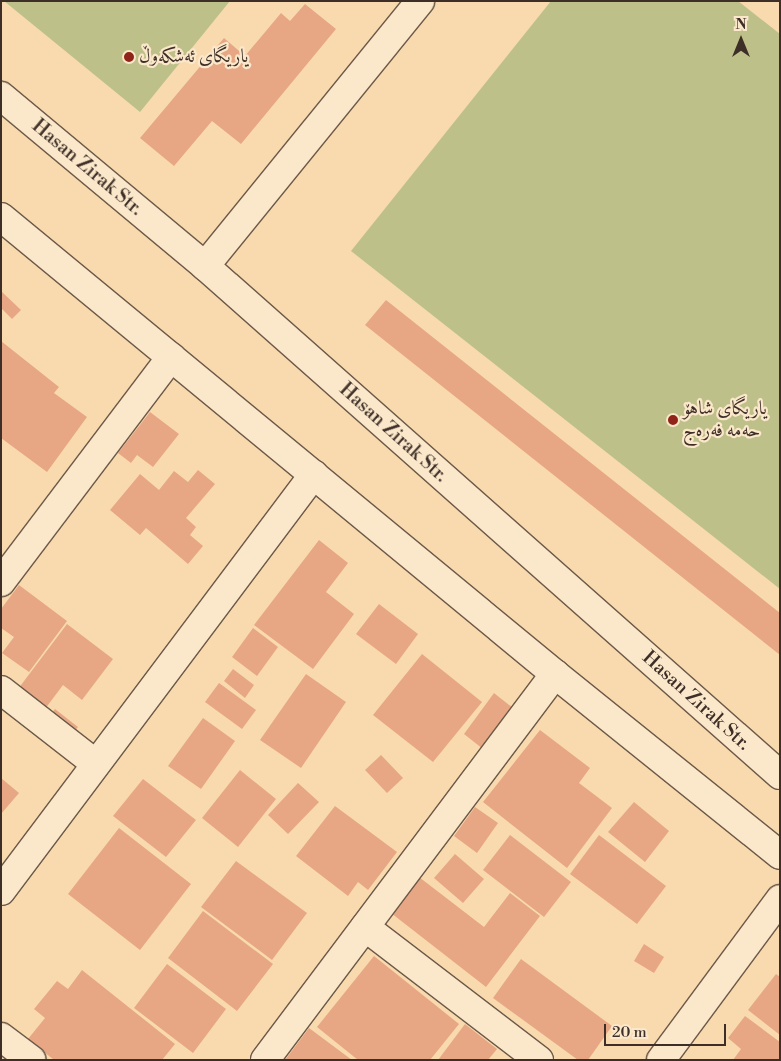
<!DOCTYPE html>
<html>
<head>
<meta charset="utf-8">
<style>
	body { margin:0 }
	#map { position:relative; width:781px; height:1061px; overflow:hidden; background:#f9daae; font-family:"Libre Bodoni",Amiri,serif }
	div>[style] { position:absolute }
	.green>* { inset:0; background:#bec08a }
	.building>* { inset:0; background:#e7a785 }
	.roads { filter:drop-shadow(1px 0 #6c5a49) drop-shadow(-1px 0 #6c5a49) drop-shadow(0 1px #6c5a49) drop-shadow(0 -1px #6c5a49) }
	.minor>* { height:28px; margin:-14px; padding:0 14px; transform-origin:14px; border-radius:14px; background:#fbe7ca }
	.secondary>* { height:28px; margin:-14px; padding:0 14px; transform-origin:14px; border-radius:14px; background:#fbe7ca }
	.dots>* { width:14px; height:14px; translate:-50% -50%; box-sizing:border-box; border:2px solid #fbe7ca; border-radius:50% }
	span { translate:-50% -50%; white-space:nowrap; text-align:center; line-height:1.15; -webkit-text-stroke:4.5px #fbe7ca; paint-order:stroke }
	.poi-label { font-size:19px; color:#3d2f27 }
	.left { translate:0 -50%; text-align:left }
	.street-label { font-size:19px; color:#3d2f27 }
	.frame { position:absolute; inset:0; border:2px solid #3d2f27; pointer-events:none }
	.north { position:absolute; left:716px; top:15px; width:50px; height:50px; -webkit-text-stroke:4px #fbe7ca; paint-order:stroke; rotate:0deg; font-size:14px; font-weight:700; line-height:20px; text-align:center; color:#3d2f27 }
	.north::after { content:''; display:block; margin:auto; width:18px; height:22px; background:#3d2f27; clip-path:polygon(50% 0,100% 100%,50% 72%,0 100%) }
	.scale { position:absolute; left:604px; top:1024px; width:122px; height:22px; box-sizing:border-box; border:2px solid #3d2f27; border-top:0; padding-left:6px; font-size:15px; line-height:18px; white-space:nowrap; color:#3d2f27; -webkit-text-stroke:4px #fbe7ca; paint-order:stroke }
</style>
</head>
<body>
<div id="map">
	<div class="green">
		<i style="clip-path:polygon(4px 1px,230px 1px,140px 112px)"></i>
		<i style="clip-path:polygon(551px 1px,738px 1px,780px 34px,780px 589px,351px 251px)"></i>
	</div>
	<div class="building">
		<i style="clip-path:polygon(305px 4px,336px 29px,241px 144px,212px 121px,174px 166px,140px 138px,224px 38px,245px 56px,281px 13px,290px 21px)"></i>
		<i style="clip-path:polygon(1px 291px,21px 310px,12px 319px,1px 308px)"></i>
		<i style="clip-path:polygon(386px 300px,780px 613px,780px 655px,365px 325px)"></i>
		<i style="clip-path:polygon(1px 341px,59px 387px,54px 393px,87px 417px,47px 472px,1px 438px)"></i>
		<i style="clip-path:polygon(150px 412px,179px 434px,153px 467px,137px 455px,131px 463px,118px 453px)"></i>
		<i style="clip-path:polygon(198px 470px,215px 484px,186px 518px,196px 527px,190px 535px,203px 546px,188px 564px,146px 528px,140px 535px,110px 510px,140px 474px,159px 490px,174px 471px,188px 482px)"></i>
		<i style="clip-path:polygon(319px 540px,348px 563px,326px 592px,354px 614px,313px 669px,254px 625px)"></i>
		<i style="clip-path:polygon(19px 585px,67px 621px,29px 672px,2px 653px,14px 637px,1px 628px,1px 609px)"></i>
		<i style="clip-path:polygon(379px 604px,418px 634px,396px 664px,356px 634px)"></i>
		<i style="clip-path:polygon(67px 624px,113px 659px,82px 700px,63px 685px,42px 713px,15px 693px)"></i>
		<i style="clip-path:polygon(253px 628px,278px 647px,257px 676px,232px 657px)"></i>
		<i style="clip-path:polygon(422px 654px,482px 702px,433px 762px,373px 715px)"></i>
		<i style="clip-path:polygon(233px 669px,254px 685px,245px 698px,224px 681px)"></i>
		<i style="clip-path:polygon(306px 674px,346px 702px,301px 768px,260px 740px)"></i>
		<i style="clip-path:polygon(219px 683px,256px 710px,242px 729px,205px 702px)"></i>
		<i style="clip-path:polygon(494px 693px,513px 708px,483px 749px,464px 734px)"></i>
		<i style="clip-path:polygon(55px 709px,78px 727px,70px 737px,47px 719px)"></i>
		<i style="clip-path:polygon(203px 718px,235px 741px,201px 789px,168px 766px)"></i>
		<i style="clip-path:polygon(540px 730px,590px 768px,579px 783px,612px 808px,567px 868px,483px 802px)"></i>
		<i style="clip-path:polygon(381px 755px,403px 778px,387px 793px,365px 770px)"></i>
		<i style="clip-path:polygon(240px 770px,276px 799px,238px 847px,202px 818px)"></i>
		<i style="clip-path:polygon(1px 778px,19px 793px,1px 814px)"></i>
		<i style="clip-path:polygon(143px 779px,196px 820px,166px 857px,113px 816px)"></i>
		<i style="clip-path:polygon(298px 783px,319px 802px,288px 834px,268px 815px)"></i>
		<i style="clip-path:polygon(634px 802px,669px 831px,645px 862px,608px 832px)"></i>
		<i style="clip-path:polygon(335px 806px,397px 852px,368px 890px,358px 882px,348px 896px,296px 856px)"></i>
		<i style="clip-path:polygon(475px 807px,498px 823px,477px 853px,454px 836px)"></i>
		<i style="clip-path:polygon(119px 828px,191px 884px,140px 950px,68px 894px)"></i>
		<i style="clip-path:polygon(510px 835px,571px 882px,544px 917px,483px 870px)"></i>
		<i style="clip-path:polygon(599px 835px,666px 886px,637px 924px,570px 874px)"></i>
		<i style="clip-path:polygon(455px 854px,484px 879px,463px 903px,434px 878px)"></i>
		<i style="clip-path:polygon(236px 861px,307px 913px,272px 960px,201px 907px)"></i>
		<i style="clip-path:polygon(419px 877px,484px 927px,510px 893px,540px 916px,486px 987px,391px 913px)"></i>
		<i style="clip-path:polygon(203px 911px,273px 964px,237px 1011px,168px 958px)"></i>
		<i style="clip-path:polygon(644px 944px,664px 957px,654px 973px,634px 961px)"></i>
		<i style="clip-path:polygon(374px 956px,459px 1024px,430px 1060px,358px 1060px,317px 1027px)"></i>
		<i style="clip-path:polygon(521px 959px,612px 1026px,588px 1060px,578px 1060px,493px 998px)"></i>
		<i style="clip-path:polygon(167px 964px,226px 1009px,193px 1053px,134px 1008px)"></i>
		<i style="clip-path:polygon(82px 970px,175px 1044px,162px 1060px,54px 1060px,28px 1039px,45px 1018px,34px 1009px,57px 981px,68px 989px)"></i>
		<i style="clip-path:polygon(776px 974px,780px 977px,780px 1035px,748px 1010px)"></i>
		<i style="clip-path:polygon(745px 1016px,780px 1042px,780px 1060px,733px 1060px,741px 1049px,728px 1038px)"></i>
		<i style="clip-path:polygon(465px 1024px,497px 1049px,488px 1060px,438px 1060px)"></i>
		<i style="clip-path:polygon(309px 1028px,352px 1060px,285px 1060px)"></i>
	</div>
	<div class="roads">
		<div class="minor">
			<i style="left:205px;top:266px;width:341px;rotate:-50.9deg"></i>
			<i style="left:1px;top:582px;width:282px;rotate:-52.9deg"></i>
			<i style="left:1px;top:690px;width:120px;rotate:37.9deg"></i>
			<i style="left:1px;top:891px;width:521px;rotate:-53.11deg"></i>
			<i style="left:365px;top:927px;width:219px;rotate:37.4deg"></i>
			<i style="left:1px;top:1037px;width:38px;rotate:37deg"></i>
			<i style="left:265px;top:1060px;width:483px;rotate:-53.1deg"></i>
			<i style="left:661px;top:1060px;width:200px;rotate:-53.5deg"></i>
		</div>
		<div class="secondary">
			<i style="left:1px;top:96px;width:266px;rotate:39.8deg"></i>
			<i style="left:205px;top:266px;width:768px;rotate:41.52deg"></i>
			<i style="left:1px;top:217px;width:718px;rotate:39.52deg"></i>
			<i style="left:555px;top:674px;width:289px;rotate:38.8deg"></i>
		</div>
	</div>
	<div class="dots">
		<i style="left:129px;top:57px;background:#8f2418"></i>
		<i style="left:673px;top:420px;background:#8f2418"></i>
	</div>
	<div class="poi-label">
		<span class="left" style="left:139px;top:57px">یاریگای ئەشکەوڵ</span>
		<span class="left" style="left:683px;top:420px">یاریگای شاهۆ<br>حەمە فەرەج</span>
	</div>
	<div class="street-label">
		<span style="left:87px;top:168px;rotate:40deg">Hasan Zirak Str.</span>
		<span style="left:393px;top:433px;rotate:42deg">Hasan Zirak Str.</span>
		<span style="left:696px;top:701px;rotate:42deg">Hasan Zirak Str.</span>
	</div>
	<div class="frame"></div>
	<div class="north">N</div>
	<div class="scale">20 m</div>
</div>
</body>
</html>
